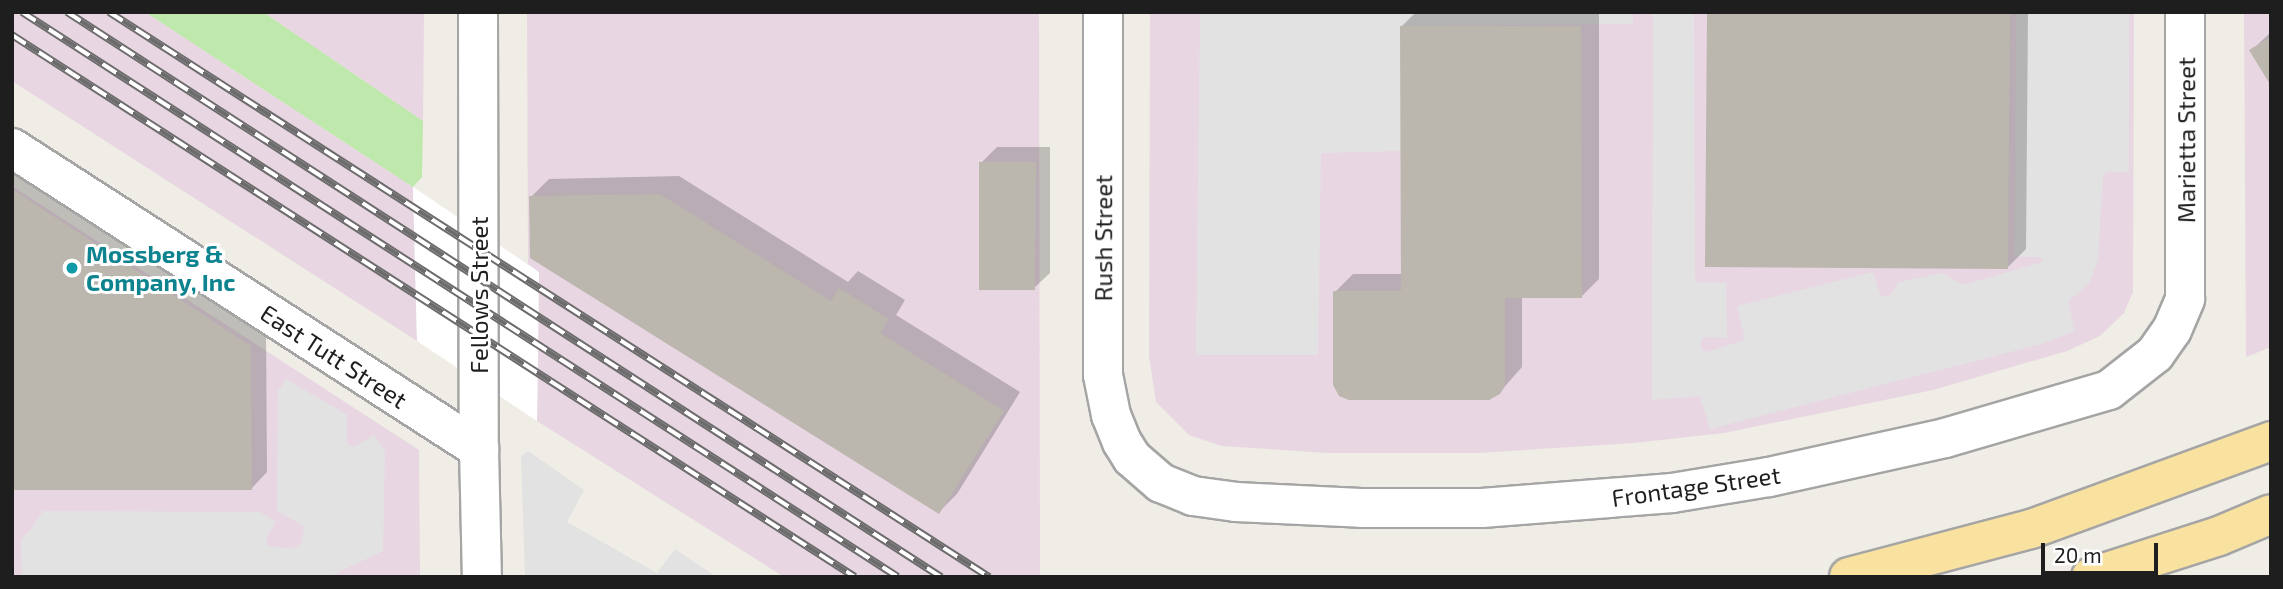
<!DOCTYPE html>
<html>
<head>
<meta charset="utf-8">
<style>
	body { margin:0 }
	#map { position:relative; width:2283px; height:589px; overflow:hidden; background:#efede5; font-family:"Exo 2",sans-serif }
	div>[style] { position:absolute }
	.industrial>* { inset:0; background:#e8d7e2 }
	.grass>* { inset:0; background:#bfe8ac }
	.parking>* { inset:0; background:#e2e2e2 }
	.pier>* { inset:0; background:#fff }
	.shadow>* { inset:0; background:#0003 }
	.building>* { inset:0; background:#bbb6ae }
	.roads { filter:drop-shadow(2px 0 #a5a5a5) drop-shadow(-2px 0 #a5a5a5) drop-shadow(0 2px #a5a5a5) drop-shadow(0 -2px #a5a5a5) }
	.minor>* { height:38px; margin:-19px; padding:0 19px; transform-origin:19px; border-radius:19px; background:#fff }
	.tertiary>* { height:38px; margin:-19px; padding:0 19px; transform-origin:19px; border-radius:19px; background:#fff }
	.primary>* { height:38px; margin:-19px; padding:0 19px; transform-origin:19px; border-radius:19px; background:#f9e2a0 }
	.rail>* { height:8px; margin-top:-4px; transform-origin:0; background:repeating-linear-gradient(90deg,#fff 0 16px,#6c6c6c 0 32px); box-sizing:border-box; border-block:2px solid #6c6c6c }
	.dots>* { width:19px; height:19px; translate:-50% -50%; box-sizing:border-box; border:4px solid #fff; border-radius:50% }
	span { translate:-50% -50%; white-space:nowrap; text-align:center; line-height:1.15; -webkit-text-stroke:6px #fff; paint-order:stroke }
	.street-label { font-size:24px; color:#1e1e1e }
	.culture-label { font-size:24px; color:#0d838f; font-weight:700 }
	.left { translate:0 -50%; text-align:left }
	.frame { position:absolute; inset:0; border:14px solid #1e1e1e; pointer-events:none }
	.scale { position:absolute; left:2041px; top:543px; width:117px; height:32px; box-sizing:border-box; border:4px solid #1e1e1e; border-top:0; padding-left:9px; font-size:21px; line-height:24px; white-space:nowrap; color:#1e1e1e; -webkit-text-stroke:5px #fff; paint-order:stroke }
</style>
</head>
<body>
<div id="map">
	<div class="industrial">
		<i style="clip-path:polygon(12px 12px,145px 12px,413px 187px,417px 341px,12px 81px)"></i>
		<i style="clip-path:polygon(263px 12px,424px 12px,423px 121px)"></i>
		<i style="clip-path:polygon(527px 12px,1039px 12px,1040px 577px,784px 577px,537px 421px,539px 273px,528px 264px)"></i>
		<i style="clip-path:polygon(1150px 12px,2134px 12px,2133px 292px,2124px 313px,2100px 336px,2067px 351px,1933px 390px,1724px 433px,1634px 443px,1479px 453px,1328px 453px,1221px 446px,1189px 435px,1156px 402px,1149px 356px)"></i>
		<i style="clip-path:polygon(2244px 12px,2271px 12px,2271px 347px,2246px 357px)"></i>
		<i style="clip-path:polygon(12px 186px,419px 450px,420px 577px,12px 577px)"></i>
	</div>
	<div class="grass">
		<i style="clip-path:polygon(145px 12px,263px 12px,423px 121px,422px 177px,413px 187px)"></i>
	</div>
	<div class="parking">
		<i style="clip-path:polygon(1200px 12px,1633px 12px,1633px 24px,1401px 26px,1401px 151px,1321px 153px,1318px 355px,1196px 355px)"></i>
		<i style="clip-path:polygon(1653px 12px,1694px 12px,1695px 282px,1726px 283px,1727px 338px,1706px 337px,1701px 340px,1701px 349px,1706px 352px,1745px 340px,1737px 306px,1873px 272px,1881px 297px,1891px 295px,1899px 282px,1942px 273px,1963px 285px,2043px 262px,2041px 257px,2015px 257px,2016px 12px,2129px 12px,2129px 172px,2107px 172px,2103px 176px,2098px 259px,2090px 282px,2068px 302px,2075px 331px,2041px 344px,1710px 429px,1700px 396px,1652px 400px)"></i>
		<i style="clip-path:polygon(286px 379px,347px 415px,347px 444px,354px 447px,374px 435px,385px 451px,383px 551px,328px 577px,22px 577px,21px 539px,31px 530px,43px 511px,260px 512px,276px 522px,267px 536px,267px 546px,292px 549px,302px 543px,304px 526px,277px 511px,278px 391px)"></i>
		<i style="clip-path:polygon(528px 451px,584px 490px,567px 522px,657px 573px,675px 549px,712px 574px,711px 577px,525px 577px,521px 456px)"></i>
	</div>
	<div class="pier">
		<i style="clip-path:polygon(413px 187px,539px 272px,537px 421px,417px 341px)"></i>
	</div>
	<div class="shadow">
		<i style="clip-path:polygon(1416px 12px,1599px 12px,1599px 279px,1581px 297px,1522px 297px,1522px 367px,1499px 393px,1335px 292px,1353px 274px,1402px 274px,1402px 26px)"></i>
		<i style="clip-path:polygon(1709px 12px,2028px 12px,2026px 249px,2008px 267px)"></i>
		<i style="clip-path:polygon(2271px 32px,2271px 82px,2252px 50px)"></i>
		<i style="clip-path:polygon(997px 147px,1050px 147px,1050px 273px,1034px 288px,981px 163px)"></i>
		<i style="clip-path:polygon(12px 166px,266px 330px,267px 472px,252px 488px,12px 488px)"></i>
		<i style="clip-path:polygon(679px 176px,848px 282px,858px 271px,905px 300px,896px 315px,1020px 392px,957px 494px,939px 512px,531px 197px,549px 179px)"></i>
	</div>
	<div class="building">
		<i style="clip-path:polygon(1707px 12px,2010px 12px,2008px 269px,1705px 267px)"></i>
		<i style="clip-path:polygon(1400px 26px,1581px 26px,1582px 298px,1505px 298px,1505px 386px,1500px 394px,1489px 400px,1349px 400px,1339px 396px,1333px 385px,1333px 291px,1401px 291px)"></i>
		<i style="clip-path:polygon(2271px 37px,2271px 86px,2249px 50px)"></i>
		<i style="clip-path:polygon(979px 162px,1036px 162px,1035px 290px,979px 290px)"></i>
		<i style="clip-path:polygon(12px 189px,251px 346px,252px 490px,12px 490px)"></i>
		<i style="clip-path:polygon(660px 194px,831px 301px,839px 288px,889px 319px,880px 333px,1004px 411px,939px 514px,530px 258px,529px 196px)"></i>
	</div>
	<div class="roads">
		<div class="minor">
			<i style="left:1103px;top:12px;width:363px;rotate:90deg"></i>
			<i style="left:1103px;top:375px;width:41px;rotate:78.7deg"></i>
			<i style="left:1111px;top:415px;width:29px;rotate:68deg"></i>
			<i style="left:1122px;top:442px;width:19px;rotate:58deg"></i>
			<i style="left:1132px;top:458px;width:38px;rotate:41deg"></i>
			<i style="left:1161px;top:483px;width:35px;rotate:22deg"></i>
			<i style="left:1193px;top:496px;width:43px;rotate:7.9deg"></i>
			<i style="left:1236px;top:502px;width:125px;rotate:2.7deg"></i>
			<i style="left:1361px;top:508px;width:121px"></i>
			<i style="left:1482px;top:508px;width:191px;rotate:-4.5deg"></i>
			<i style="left:1672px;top:493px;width:98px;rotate:-9.4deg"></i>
			<i style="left:1769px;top:477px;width:180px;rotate:-12.5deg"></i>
			<i style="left:1945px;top:438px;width:171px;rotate:-16.3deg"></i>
			<i style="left:2109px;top:390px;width:58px;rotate:-38deg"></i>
			<i style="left:2155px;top:354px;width:29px;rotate:-55deg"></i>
			<i style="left:2172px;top:330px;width:34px;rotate:-67deg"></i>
			<i style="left:2185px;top:299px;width:287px;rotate:-90deg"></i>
			<i style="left:12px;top:148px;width:556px;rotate:32.8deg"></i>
		</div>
		<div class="tertiary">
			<i style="left:478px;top:12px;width:437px;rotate:89.9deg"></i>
			<i style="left:479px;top:449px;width:128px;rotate:88.7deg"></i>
		</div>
		<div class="primary">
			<i style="left:1849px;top:577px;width:188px;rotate:-14.8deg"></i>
			<i style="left:2031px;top:529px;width:256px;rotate:-20.1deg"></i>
			<i style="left:2091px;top:577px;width:134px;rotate:-17.8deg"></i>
			<i style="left:2219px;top:536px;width:56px;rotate:-22.9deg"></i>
		</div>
	</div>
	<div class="rail">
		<i style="left:22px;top:12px;width:1042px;rotate:32.82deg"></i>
		<i style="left:67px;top:12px;width:1041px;rotate:32.88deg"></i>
		<i style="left:109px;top:12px;width:1046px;rotate:32.7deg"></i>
		<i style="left:12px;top:35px;width:1002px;rotate:32.74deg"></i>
	</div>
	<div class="dots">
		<i style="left:72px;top:268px;background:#0f9aa8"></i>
	</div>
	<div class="street-label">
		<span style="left:2186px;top:140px;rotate:-90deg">Marietta Street</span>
		<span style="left:1103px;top:238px;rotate:-90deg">Rush Street</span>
		<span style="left:479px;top:295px;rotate:-90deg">Fellows Street</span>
		<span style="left:334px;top:356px;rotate:33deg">East Tutt Street</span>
		<span style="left:1696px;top:486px;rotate:-8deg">Frontage Street</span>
	</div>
	<div class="culture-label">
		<span class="left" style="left:86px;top:268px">Mossberg &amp;<br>Company, Inc</span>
	</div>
	<div class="frame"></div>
	<div class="scale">20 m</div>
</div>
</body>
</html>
